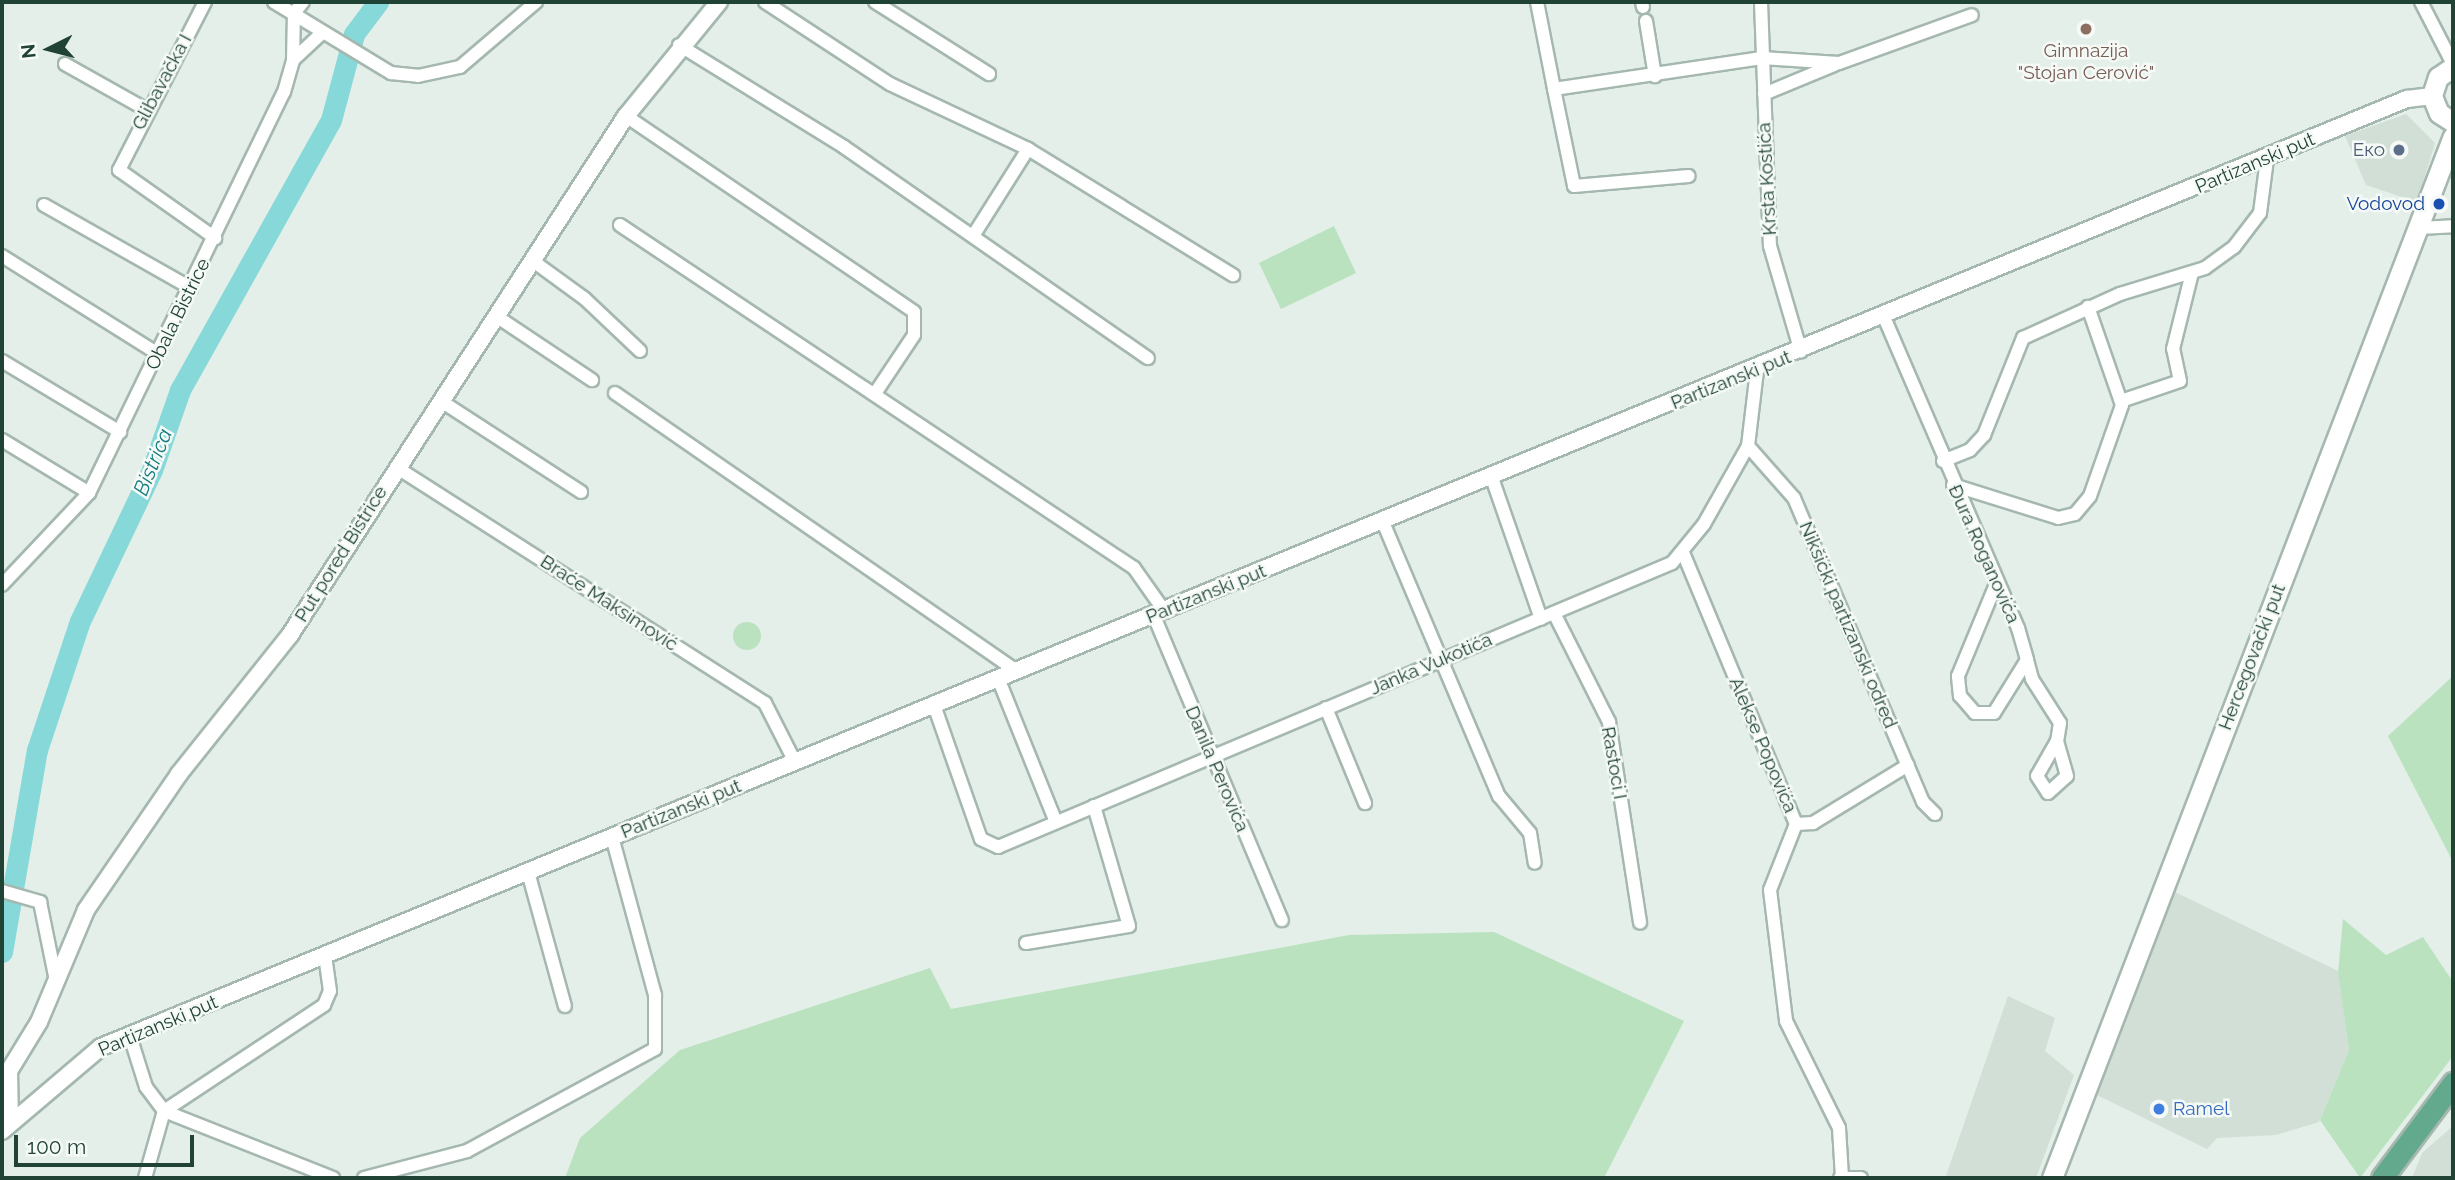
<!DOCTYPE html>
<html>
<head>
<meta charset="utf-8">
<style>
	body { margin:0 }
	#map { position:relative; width:2455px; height:1180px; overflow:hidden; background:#e3efe8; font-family:Raleway,sans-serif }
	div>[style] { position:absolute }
	.built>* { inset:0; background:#d1dfd7 }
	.green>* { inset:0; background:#bae2bf }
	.round { border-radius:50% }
	.river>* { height:21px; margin:-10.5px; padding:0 10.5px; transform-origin:10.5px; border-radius:10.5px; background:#86d8d9 }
	.roads { filter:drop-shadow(2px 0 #a5b8af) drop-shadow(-2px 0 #a5b8af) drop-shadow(0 2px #a5b8af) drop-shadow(0 -2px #a5b8af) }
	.minor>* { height:12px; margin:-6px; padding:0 6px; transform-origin:6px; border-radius:6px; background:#fff }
	.tertiary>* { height:16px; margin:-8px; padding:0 8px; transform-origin:8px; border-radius:8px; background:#fff }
	.secondary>* { height:19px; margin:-9.5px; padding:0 9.5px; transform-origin:9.5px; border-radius:9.5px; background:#fff }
	.primary>* { height:21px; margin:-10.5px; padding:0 10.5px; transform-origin:10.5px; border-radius:10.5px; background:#63a98d }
	.dots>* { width:19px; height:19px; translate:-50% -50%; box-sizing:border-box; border:4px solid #f5faf7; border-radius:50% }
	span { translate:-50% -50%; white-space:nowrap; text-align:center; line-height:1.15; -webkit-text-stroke:5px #f5faf7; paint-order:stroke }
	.education-label { font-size:19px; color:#785e54 }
	.street-label { font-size:19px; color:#204335 }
	.service-label { font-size:19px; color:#4e5e75 }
	.right { translate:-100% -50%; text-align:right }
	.transit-label { font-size:19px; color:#164399 }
	.shop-label { font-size:19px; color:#366cbe }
	.left { translate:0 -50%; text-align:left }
	.water-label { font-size:21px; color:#137d80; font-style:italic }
	.frame { position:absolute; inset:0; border:4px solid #204335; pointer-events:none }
	.north { position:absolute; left:14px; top:14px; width:70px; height:70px; -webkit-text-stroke:5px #f5faf7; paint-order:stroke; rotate:264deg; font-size:19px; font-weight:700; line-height:28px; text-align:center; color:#204335 }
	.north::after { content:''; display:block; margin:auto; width:24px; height:32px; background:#204335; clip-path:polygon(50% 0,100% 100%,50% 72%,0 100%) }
	.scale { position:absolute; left:14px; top:1135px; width:180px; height:32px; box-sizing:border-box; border:4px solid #204335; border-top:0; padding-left:9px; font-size:21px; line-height:24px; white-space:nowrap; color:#204335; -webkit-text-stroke:5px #f5faf7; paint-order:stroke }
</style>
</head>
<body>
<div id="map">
	<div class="built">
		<i style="clip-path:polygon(2406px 114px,2435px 143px,2417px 202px,2366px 185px,2345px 136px)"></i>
		<i style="clip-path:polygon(2175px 892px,2338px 971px,2349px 1050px,2319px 1122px,2276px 1135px,2217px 1138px,2207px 1149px,2097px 1095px)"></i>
		<i style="clip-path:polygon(2008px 996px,2055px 1018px,2045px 1051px,2074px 1075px,2036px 1178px,1946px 1176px)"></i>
		<i style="clip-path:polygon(2453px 1126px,2453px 1178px,2412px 1178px,2422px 1153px)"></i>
	</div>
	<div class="green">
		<i style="clip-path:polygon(1334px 226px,1356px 273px,1281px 309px,1259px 263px)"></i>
		<i class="round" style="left:733px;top:622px;width:28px;height:28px"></i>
		<i style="clip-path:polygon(2453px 676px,2453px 862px,2388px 736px)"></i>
		<i style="clip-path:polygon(2343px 919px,2386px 955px,2423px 937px,2453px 982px,2453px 1056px,2360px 1178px,2320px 1120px,2349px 1050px,2338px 973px)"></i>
		<i style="clip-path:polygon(1494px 932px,1684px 1021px,1604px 1178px,565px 1178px,580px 1138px,680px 1050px,930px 968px,951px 1009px,1349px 935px)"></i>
	</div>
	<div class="river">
		<i style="left:2px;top:952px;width:205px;rotate:-80.2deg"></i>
		<i style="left:37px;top:750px;width:136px;rotate:-71.6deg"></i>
		<i style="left:80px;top:621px;width:167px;rotate:-64.5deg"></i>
		<i style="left:152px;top:470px;width:85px;rotate:-70.7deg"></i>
		<i style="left:180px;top:390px;width:309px;rotate:-60.8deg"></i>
		<i style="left:331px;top:120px;width:89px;rotate:-75deg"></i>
		<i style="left:354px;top:34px;width:40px;rotate:-53deg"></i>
	</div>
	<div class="roads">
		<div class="minor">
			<i style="left:205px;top:2px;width:189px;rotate:117.1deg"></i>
			<i style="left:119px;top:170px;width:118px;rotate:35.3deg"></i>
			<i style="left:274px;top:2px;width:137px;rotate:31.3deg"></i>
			<i style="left:391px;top:73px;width:27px;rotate:6deg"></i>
			<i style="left:418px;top:76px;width:43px;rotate:-12.1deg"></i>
			<i style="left:460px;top:67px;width:100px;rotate:-40.5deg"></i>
			<i style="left:765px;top:2px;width:149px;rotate:33.3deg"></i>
			<i style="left:890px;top:84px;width:153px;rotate:25.2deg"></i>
			<i style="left:1028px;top:149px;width:241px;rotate:31.6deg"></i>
			<i style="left:875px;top:2px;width:135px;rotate:32.3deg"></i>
			<i style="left:1537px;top:2px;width:89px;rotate:78.9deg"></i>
			<i style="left:1554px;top:89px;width:210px;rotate:-8.5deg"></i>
			<i style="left:1762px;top:58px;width:77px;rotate:3.7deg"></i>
			<i style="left:1839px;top:63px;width:141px;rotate:-19.8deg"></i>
			<i style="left:1642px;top:2px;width:5px;rotate:79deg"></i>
			<i style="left:1761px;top:2px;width:244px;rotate:87.9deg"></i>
			<i style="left:1770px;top:246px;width:110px;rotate:73.7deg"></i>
			<i style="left:2421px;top:2px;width:70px;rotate:62.7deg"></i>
			<i style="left:294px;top:13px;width:14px;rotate:-51deg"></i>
			<i style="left:1646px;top:21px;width:56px;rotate:80.7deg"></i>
			<i style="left:679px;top:45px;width:194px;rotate:31.7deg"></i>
			<i style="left:844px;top:147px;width:370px;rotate:34.8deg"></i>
			<i style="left:293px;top:60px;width:38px;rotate:-43deg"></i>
			<i style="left:65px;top:64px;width:94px;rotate:29.3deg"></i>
			<i style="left:1554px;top:89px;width:99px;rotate:78.3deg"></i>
			<i style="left:1574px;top:186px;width:115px;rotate:-5deg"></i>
			<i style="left:1764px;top:94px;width:76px;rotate:-22.5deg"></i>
			<i style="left:626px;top:116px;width:348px;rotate:34.2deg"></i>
			<i style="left:914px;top:312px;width:23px;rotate:90deg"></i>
			<i style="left:914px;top:335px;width:69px;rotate:123.7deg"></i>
			<i style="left:44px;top:205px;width:169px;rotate:29.5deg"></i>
			<i style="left:620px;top:225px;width:618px;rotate:33.72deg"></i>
			<i style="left:1134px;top:568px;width:54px;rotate:54.8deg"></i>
			<i style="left:2419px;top:228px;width:34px;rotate:-3deg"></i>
			<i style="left:973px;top:236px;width:103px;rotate:-57.7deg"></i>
			<i style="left:2px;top:256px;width:184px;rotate:32.1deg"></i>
			<i style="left:533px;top:261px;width:63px;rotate:36deg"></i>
			<i style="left:584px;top:298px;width:77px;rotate:43.4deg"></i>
			<i style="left:1884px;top:317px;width:339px;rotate:66.7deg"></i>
			<i style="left:2018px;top:628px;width:33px;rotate:74deg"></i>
			<i style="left:2027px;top:660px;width:62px;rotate:121.9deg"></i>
			<i style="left:1994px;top:713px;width:19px;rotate:180deg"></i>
			<i style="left:1975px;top:713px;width:23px;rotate:-131deg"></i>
			<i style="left:1960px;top:696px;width:20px;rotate:-96deg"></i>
			<i style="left:1958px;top:676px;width:102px;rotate:-67.5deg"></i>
			<i style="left:499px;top:318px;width:112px;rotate:33.7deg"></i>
			<i style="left:2px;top:361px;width:138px;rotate:31deg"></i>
			<i style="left:615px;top:393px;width:489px;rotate:34.7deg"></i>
			<i style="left:441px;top:401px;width:167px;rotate:33deg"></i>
			<i style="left:2121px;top:401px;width:62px;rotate:-18.7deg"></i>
			<i style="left:2180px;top:381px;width:33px;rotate:-102deg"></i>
			<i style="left:2173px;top:349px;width:78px;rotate:-76deg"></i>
			<i style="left:2px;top:440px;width:102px;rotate:31.3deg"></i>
			<i style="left:1748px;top:446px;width:69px;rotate:48.5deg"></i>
			<i style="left:1794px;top:498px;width:330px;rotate:67deg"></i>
			<i style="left:1923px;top:802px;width:17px;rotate:45deg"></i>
			<i style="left:1943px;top:461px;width:29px;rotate:-22deg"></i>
			<i style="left:1970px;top:450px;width:21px;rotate:-47deg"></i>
			<i style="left:1984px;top:435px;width:105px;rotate:-68.1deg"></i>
			<i style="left:2023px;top:338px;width:107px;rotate:-24.4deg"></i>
			<i style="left:2120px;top:294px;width:89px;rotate:-17deg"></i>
			<i style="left:2205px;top:268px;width:36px;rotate:-36deg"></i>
			<i style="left:2234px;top:247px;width:43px;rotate:-52.6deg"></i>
			<i style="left:2260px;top:213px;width:54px;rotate:-82.6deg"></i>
			<i style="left:396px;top:467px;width:438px;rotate:32.6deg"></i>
			<i style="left:765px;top:703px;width:66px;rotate:63deg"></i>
			<i style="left:1492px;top:478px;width:149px;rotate:70.8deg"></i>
			<i style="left:1953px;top:485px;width:110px;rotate:17.4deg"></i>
			<i style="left:2058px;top:518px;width:17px;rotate:-13deg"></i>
			<i style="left:2075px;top:514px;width:23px;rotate:-50deg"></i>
			<i style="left:2090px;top:496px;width:96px;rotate:-70.6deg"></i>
			<i style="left:2122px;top:405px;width:104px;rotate:-109.1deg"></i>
			<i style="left:1383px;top:522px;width:298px;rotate:67.1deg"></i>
			<i style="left:1499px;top:796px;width:48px;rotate:50deg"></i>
			<i style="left:1530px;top:833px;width:30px;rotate:81deg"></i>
			<i style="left:1684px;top:555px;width:291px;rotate:67.4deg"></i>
			<i style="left:1796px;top:824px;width:71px;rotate:111.5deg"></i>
			<i style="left:1770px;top:890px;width:132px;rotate:83deg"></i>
			<i style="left:1786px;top:1021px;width:119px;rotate:63.6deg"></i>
			<i style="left:1839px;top:1128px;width:49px;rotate:86.5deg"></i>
			<i style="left:2px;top:585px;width:127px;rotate:-46.6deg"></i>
			<i style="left:89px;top:493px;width:446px;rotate:-64.1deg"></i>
			<i style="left:284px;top:92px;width:33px;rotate:-74deg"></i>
			<i style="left:293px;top:60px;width:47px;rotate:-88.8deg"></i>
			<i style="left:1554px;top:613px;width:122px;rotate:63.2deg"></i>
			<i style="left:1609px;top:722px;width:203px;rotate:81.2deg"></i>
			<i style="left:1154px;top:616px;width:330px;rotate:67.2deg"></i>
			<i style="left:2027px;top:660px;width:20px;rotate:75deg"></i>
			<i style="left:2032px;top:679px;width:52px;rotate:57.5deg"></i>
			<i style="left:2060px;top:723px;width:18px;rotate:99deg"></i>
			<i style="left:2057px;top:741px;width:40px;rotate:119.7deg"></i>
			<i style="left:2037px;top:776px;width:20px;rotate:57deg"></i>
			<i style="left:2048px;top:793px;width:25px;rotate:-42deg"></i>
			<i style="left:2067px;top:776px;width:36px;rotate:-106deg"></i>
			<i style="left:998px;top:678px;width:155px;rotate:68.1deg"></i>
			<i style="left:934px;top:705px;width:142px;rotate:70.7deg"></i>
			<i style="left:981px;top:839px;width:19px;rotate:25deg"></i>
			<i style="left:998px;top:847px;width:731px;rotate:-22.85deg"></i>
			<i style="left:1672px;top:563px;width:50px;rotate:-50.6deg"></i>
			<i style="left:1704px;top:524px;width:90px;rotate:-60.6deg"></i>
			<i style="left:1748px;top:446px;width:77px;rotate:-83.2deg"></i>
			<i style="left:1326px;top:708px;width:103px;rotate:67.7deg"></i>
			<i style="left:1796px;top:824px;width:17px;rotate:-3deg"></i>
			<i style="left:1813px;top:823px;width:111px;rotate:-31.4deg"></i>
			<i style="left:528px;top:872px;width:139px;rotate:74.6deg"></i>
			<i style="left:2px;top:891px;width:40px;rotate:16deg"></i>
			<i style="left:40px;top:902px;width:76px;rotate:78.5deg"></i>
			<i style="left:1026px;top:943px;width:104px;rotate:-9.4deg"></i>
			<i style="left:1129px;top:926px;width:125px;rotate:-106.3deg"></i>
			<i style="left:130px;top:1036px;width:53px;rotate:72.6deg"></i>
			<i style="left:146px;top:1087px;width:30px;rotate:53deg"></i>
			<i style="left:164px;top:1111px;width:182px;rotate:21.6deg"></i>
			<i style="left:145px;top:1178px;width:70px;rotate:-74.2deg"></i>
			<i style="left:164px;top:1111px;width:192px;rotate:-33.5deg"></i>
			<i style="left:324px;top:1005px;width:15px;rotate:-67deg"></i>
			<i style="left:330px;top:991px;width:36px;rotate:-98deg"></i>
			<i style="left:364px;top:1178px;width:106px;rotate:-14.7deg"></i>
			<i style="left:467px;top:1151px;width:214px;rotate:-28.5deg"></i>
			<i style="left:655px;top:1049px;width:54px;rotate:-90deg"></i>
			<i style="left:655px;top:995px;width:164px;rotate:-105.2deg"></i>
			<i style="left:1840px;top:1178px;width:21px"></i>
		</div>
		<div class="tertiary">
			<i style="left:10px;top:1122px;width:51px;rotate:-91.1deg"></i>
			<i style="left:9px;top:1071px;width:57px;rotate:-58.5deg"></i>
			<i style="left:39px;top:1022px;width:121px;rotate:-67.2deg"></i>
			<i style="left:86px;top:910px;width:165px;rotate:-55.6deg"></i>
			<i style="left:179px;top:774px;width:178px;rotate:-51.4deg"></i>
			<i style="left:290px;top:635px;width:618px;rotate:-57.08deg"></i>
			<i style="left:626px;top:116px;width:147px;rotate:-50.8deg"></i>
			<i style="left:2px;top:1131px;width:130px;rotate:-40.3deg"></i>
			<i style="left:101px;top:1047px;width:2493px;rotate:-22.35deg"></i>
			<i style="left:2407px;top:99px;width:25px;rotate:-7deg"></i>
		</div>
		<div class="secondary">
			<i style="left:2453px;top:67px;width:18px;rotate:146deg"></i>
			<i style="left:2438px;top:77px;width:20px;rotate:108deg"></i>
			<i style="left:2432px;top:96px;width:18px;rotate:68deg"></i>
			<i style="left:2439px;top:113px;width:17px;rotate:33deg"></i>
			<i style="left:2052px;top:1178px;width:1116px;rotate:-68.95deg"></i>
		</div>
		<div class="primary">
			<i style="left:2382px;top:1178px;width:119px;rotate:-53.2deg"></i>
		</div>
	</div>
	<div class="dots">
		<i style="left:2086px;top:29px;background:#8d6e63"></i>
		<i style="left:2399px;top:150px;background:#5c6f8a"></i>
		<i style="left:2439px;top:204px;background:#1a4fb4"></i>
		<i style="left:2159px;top:1109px;background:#3f7fe0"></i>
	</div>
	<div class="education-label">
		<span style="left:2086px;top:62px">Gimnazija<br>"Stojan Cerović"</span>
	</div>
	<div class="street-label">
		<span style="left:162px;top:82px;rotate:-62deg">Glibavačka I</span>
		<span style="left:2255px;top:163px;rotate:-23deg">Partizanski put</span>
		<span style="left:1767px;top:179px;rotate:-93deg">Krsta Kostića</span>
		<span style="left:178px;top:314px;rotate:-64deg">Obala Bistrice</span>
		<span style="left:1731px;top:380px;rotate:-22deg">Partizanski put</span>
		<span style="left:341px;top:554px;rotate:-58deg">Put pored Bistrice</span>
		<span style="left:1984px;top:554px;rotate:66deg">Đura Roganovića</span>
		<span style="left:1206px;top:594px;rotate:-22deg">Partizanski put</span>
		<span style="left:609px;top:603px;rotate:33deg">Braće Maksimović</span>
		<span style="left:1848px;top:625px;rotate:67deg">Nikšićki partizanski odred</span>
		<span style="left:2252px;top:657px;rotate:-69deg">Hercegovački put</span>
		<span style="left:1431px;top:664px;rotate:-23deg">Janka Vukotića</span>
		<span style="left:1763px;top:745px;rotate:67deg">Alekse Popovića</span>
		<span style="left:1614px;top:763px;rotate:80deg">Rastoci I</span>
		<span style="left:1217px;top:769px;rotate:67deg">Danila Perovića</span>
		<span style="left:681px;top:809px;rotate:-22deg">Partizanski put</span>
		<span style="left:158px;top:1026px;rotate:-23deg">Partizanski put</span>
	</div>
	<div class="service-label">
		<span class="right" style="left:2385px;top:150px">Еко</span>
	</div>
	<div class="transit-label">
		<span class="right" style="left:2425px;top:204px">Vodovod</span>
	</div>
	<div class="shop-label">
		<span class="left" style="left:2173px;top:1109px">Ramel</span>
	</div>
	<div class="water-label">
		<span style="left:153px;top:462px;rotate:-68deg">Bistrica</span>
	</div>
	<div class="frame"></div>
	<div class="north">N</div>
	<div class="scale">100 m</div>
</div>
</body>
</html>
